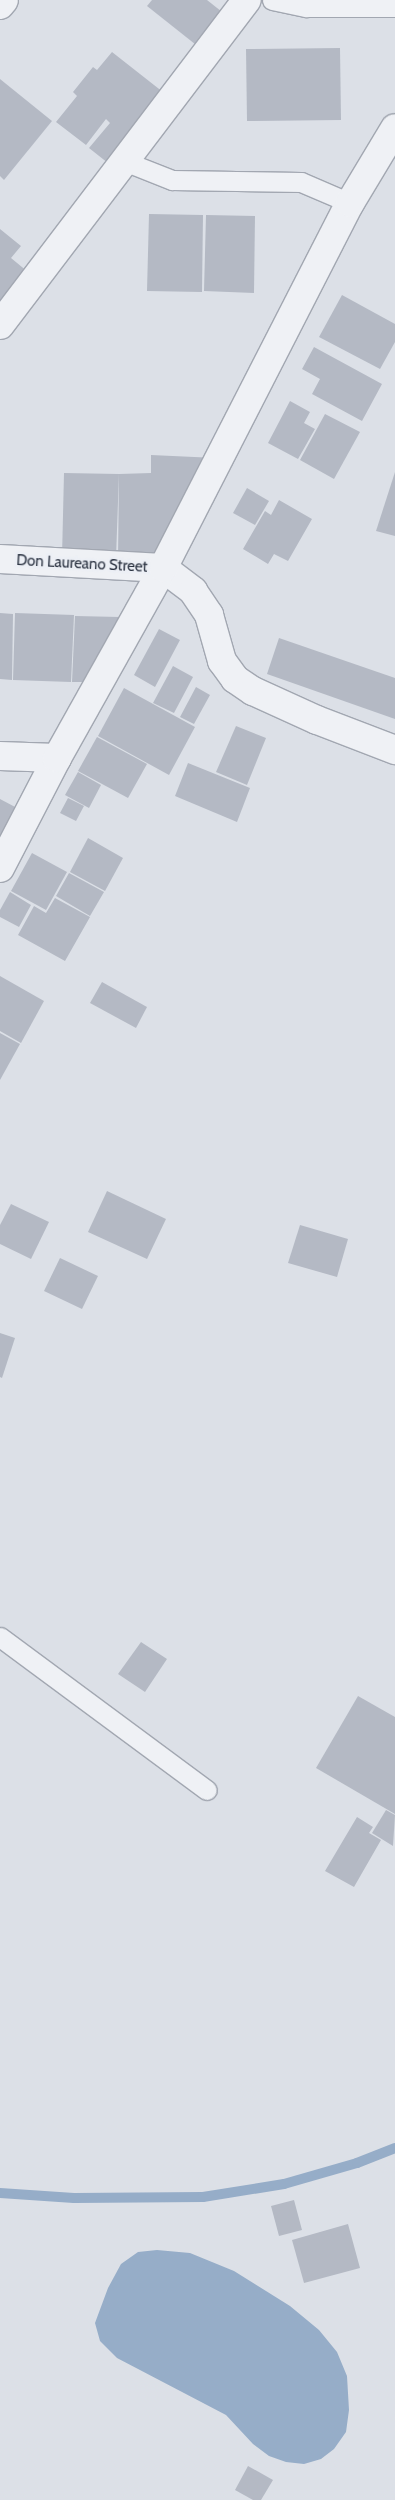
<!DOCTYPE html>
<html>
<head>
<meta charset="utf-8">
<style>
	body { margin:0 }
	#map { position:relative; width:395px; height:2500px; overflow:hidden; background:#dce0e7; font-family:Cabin,sans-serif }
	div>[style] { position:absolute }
	.water>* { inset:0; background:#96adc8 }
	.stream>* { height:10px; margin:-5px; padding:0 5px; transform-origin:5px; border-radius:5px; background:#96adc8 }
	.building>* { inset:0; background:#b4b9c4 }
	.roads { filter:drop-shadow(1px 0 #a2a7b1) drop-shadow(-1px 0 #a2a7b1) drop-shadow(0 1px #a2a7b1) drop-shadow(0 -1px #a2a7b1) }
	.service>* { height:19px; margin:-9.5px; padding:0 9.5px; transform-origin:9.5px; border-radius:9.5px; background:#eff1f5 }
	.minor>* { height:28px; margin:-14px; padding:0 14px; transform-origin:14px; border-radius:14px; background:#eff1f5 }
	span { translate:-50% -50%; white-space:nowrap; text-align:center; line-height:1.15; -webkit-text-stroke:5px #eceff5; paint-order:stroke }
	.street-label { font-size:15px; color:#262e3d }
</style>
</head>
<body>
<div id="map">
	<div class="water">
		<i style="clip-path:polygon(157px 2250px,190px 2253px,234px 2271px,290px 2306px,319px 2330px,337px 2352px,347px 2376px,349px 2410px,346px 2432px,334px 2449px,321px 2459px,304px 2464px,286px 2462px,269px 2456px,253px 2444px,226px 2415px,117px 2358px,100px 2341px,95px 2323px,108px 2288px,121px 2264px,138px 2252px)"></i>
	</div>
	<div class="stream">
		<i style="left:0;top:2193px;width:74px;rotate:3.9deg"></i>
		<i style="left:74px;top:2198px;width:129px;rotate:-0.4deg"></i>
		<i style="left:203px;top:2197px;width:82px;rotate:-9.1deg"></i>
		<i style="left:284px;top:2184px;width:76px;rotate:-16deg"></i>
		<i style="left:357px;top:2163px;width:41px;rotate:-21.5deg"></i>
	</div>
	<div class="building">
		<i style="clip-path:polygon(152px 0,207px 0,231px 19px,205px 52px,147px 6px)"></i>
		<i style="clip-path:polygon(340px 48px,341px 120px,247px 121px,246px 49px)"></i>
		<i style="clip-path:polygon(112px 52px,168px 96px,113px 167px,89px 148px,110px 123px,106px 119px,86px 145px,56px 122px,77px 96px,73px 92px,93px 67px,97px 70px)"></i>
		<i style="clip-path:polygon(0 79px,52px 121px,4px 180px,0 176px)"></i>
		<i style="clip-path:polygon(149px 214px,203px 215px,202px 292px,147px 291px)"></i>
		<i style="clip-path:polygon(206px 215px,255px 216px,254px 293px,204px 291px)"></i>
		<i style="clip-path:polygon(0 229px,21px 246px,11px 258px,28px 272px,3px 304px,0 301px)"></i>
		<i style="clip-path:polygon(342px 295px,395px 324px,395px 342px,380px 369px,319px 337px)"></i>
		<i style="clip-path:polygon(314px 347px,382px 384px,362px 421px,312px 394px,320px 379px,302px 369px)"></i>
		<i style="clip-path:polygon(290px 401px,310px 412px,304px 423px,315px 429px,298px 459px,268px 443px)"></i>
		<i style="clip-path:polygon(325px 414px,360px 432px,334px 479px,300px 460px)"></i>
		<i style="clip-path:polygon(151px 455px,216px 458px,157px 559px,118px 558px,119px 474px,151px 473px)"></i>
		<i style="clip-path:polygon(395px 472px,395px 536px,376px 531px)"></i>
		<i style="clip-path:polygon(64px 473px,119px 474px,116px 558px,62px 557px)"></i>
		<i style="clip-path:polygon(247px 488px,269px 501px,255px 525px,233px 513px)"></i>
		<i style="clip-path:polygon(279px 500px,312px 519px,288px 561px,274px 554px,268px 564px,243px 549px,265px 511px,271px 515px)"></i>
		<i style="clip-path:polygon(0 613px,13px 614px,12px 680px,0 679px)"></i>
		<i style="clip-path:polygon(15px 613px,74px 615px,71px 682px,13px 680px)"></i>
		<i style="clip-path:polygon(75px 616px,120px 617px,120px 624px,89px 682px,72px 682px)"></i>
		<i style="clip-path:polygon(159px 629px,180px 640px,155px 687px,134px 675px)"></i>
		<i style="clip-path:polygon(279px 638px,395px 678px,395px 719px,267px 674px)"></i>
		<i style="clip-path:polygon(173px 666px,193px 677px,174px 713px,153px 703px)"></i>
		<i style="clip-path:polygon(196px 687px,210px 695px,194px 724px,180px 717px)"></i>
		<i style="clip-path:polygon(124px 688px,195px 727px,169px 775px,98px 736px)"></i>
		<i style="clip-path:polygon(236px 726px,266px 738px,247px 785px,216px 772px)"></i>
		<i style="clip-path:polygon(97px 737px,147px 764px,128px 798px,78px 771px)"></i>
		<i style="clip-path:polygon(188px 763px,250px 788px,237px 822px,175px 796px)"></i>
		<i style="clip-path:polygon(78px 772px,101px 785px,89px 808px,65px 795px)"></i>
		<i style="clip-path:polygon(68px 798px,84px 806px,76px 821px,60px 813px)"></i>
		<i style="clip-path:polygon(0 799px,17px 808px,0 841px)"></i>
		<i style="clip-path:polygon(88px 838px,123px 858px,105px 891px,70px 872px)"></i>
		<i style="clip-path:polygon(32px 853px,67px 872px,46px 910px,11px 891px)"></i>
		<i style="clip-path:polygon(69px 873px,104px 892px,90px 916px,56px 896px)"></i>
		<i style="clip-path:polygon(10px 892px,31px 905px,19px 927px,0 917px,0 910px)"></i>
		<i style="clip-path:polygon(55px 898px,90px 917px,65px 961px,18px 935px,34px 906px,46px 913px)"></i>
		<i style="clip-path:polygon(0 976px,44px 1001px,21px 1043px,0 1031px)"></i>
		<i style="clip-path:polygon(102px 982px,147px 1007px,136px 1028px,90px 1003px)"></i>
		<i style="clip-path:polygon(0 1033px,20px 1044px,0 1080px)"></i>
		<i style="clip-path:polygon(107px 1191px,166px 1219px,147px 1259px,88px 1232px)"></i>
		<i style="clip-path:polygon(11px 1204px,49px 1222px,31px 1259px,0 1244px,0 1225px)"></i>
		<i style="clip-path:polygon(300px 1225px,348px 1239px,337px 1277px,288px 1263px)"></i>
		<i style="clip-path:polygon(60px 1258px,98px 1276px,82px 1309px,44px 1291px)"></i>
		<i style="clip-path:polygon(0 1333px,15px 1338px,2px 1378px,0 1377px)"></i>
		<i style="clip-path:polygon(141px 1642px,167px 1659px,145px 1692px,118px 1674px)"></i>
		<i style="clip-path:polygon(358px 1696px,395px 1717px,395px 1814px,316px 1768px)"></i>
		<i style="clip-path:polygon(386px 1810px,395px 1815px,393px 1846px,372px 1833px)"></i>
		<i style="clip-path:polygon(357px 1817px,373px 1827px,369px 1833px,381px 1840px,354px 1887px,325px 1871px)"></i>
		<i style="clip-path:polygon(294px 2200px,302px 2230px,279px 2236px,271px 2206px)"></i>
		<i style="clip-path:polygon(348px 2224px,360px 2268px,304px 2283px,292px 2240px)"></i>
		<i style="clip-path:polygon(248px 2466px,273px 2480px,261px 2500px,253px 2500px,235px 2490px)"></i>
	</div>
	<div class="roads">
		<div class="service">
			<i style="left:272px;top:0;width:35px;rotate:12deg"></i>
			<i style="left:306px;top:7px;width:89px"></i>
			<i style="left:124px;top:161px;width:52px;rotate:21.6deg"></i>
			<i style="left:172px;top:180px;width:129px;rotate:0.9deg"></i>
			<i style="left:301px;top:182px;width:53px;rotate:23.2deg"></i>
			<i style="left:0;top:1637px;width:257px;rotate:36.5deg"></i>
		</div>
		<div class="minor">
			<i style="left:0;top:5px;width:6px;rotate:-51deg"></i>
			<i style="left:0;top:325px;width:408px;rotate:-52.8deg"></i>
			<i style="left:0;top:559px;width:163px;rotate:3.2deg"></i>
			<i style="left:163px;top:568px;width:38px;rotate:37deg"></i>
			<i style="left:193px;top:591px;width:29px;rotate:56deg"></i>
			<i style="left:209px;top:615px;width:48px;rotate:74.2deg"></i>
			<i style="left:222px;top:661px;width:22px;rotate:54deg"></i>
			<i style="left:235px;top:679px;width:22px;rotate:34deg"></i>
			<i style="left:253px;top:691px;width:70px;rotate:24.4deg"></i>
			<i style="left:317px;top:720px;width:84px;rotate:21deg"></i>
			<i style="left:0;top:756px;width:57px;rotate:2deg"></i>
			<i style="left:0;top:868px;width:124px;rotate:-62.6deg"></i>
			<i style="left:57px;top:758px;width:218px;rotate:-60.8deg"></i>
			<i style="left:163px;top:568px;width:410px;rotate:-62.9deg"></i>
			<i style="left:350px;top:203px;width:87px;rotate:-59deg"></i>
		</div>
	</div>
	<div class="street-label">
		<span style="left:82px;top:564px;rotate:3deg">Don Laureano Street</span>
	</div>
</div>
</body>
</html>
